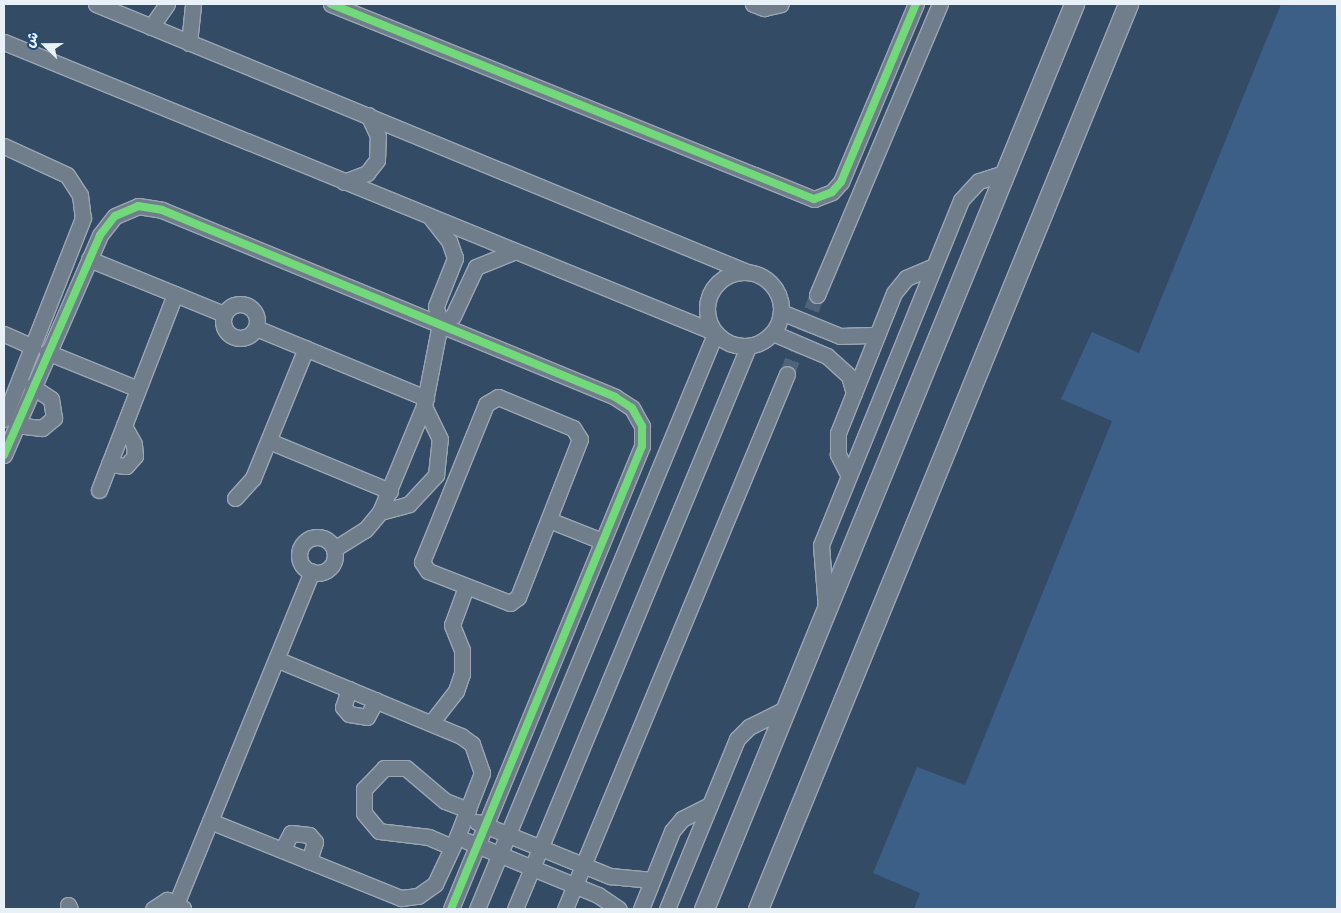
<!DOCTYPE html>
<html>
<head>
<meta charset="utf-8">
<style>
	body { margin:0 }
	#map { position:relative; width:1341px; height:913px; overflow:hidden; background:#344b65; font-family:Mali,"Playpen Sans Arabic",sans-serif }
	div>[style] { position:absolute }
	.green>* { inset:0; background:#3b5f87 }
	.minor-tunnel>* { height:15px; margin-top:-7.5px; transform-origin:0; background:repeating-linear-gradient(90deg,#4f647b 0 15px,transparent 0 23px) }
	.roads { filter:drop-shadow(1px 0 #9aa6b3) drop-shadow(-1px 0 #9aa6b3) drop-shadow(0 1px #9aa6b3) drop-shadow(0 -1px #9aa6b3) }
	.minor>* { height:15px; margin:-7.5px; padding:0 7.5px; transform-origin:7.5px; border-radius:7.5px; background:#707e8c }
	.minor>.ring { margin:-7.5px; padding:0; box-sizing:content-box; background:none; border:15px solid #707e8c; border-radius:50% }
	.major>* { height:19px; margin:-9.5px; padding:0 9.5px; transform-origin:9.5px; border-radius:9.5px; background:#707e8c }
	.cycleway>* { height:8px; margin:-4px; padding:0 4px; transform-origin:4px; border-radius:4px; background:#71d979 }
	span { translate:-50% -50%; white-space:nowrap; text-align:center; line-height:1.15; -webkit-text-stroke:5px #1f4a7a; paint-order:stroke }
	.frame { position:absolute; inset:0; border:5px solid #e8f1f8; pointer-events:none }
	.north { position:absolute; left:20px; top:20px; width:50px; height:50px; -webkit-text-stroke:4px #1f4a7a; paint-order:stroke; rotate:292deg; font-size:14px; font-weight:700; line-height:20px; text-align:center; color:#e8f1f8 }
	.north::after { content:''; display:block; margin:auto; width:18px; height:22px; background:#e8f1f8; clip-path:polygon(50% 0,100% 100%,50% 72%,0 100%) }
</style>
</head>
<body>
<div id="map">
	<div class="green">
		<i style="clip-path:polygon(1281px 4px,1337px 4px,1337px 909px,914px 909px,920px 893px,873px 873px,917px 767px,965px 785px,1112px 421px,1061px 399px,1092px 332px,1139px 353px)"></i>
	</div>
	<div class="minor-tunnel">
		<i style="left:787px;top:374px;width:85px;rotate:-69.2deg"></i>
	</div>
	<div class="roads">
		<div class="minor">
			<i style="left:96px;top:4px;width:704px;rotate:22.38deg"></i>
			<i style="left:331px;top:4px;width:521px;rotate:21.99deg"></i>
			<i style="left:814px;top:199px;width:19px;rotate:-21deg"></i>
			<i style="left:832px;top:192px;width:13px;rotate:-48deg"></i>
			<i style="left:841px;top:182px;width:193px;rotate:-67.2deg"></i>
			<i style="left:753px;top:4px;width:12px;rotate:20deg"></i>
			<i style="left:764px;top:8px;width:17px;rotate:-13deg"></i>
			<i style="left:151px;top:27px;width:28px;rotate:-55deg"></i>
			<i style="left:4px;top:42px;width:767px;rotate:22.22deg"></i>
			<i style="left:189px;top:43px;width:39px;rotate:-84deg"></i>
			<i style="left:4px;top:146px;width:69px;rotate:24.7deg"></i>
			<i style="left:67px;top:175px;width:24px;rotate:57deg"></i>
			<i style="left:80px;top:195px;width:23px;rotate:83deg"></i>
			<i style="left:83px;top:218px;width:216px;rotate:111.5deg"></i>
			<i style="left:344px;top:182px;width:25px;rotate:-21deg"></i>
			<i style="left:367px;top:173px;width:16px;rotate:-52deg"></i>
			<i style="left:377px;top:160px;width:24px;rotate:-88deg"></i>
			<i style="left:378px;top:136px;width:23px;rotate:-115deg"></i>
			<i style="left:89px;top:259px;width:146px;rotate:22.2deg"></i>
			<i class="ring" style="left:707px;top:272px;width:59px;height:59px"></i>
			<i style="left:817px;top:295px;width:316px;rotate:-67.1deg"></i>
			<i class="ring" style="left:223px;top:304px;width:19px;height:19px"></i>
			<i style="left:781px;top:312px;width:64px;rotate:22.1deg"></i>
			<i style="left:840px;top:336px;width:37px;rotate:-2deg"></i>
			<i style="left:440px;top:324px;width:15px;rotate:-32deg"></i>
			<i style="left:453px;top:316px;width:54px;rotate:-64.9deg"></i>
			<i style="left:476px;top:267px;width:40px;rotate:-22deg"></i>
			<i style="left:256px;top:328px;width:184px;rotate:22.4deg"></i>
			<i style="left:773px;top:333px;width:59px;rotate:23.1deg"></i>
			<i style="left:827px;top:356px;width:30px;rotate:42deg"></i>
			<i style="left:849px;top:376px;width:18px;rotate:74deg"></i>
			<i style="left:4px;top:334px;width:32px;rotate:24deg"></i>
			<i style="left:47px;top:352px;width:98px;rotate:22.1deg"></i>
			<i style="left:498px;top:397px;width:81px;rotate:22.5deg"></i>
			<i style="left:573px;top:428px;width:13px;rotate:58deg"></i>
			<i style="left:580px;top:439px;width:170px;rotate:111.4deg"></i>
			<i style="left:518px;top:597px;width:10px;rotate:143deg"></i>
			<i style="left:510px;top:603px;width:88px;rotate:-158.7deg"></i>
			<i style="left:428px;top:571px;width:11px;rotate:-124deg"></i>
			<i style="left:422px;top:562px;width:170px;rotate:-67.9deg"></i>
			<i style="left:486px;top:404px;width:14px;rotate:-30deg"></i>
			<i style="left:16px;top:425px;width:26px;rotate:7deg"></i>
			<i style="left:42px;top:428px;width:16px;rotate:-40deg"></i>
			<i style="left:54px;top:418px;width:19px;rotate:-99deg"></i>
			<i style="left:51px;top:399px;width:23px;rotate:-146deg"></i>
			<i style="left:269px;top:441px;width:131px;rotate:22.5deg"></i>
			<i style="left:4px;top:455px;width:240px;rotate:-66.4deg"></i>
			<i style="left:100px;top:235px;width:24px;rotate:-52deg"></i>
			<i style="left:115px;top:216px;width:25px;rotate:-23deg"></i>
			<i style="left:138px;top:206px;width:24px;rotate:9deg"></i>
			<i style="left:162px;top:210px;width:490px;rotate:22.4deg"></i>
			<i style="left:615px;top:397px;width:20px;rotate:33deg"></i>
			<i style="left:632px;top:408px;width:21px;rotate:61deg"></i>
			<i style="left:642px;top:426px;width:20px;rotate:90deg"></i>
			<i style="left:642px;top:446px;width:501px;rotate:112.42deg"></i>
			<i style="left:109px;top:464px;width:17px;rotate:7deg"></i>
			<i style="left:126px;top:466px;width:13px;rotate:-48deg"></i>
			<i style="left:135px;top:456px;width:12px;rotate:-95deg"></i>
			<i style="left:134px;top:444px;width:21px;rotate:-119deg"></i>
			<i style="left:849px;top:476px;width:25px;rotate:-117deg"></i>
			<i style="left:838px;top:454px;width:21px;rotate:-90deg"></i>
			<i style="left:838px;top:433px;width:151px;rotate:-68.2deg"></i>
			<i style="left:894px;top:293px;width:19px;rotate:-51deg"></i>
			<i style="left:906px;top:278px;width:30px;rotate:-23deg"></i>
			<i style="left:99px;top:490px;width:210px;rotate:-68.8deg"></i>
			<i style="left:235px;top:498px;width:27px;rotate:-48deg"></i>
			<i style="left:253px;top:478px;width:140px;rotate:-67.8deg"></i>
			<i style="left:380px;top:512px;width:30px;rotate:-15deg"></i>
			<i style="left:409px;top:504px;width:40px;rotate:-47deg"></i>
			<i style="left:436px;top:475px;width:36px;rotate:-84deg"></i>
			<i style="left:440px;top:439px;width:37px;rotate:-116deg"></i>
			<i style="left:549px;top:520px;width:57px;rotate:21.6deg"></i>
			<i class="ring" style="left:299px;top:537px;width:21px;height:21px"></i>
			<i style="left:334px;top:549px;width:36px;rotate:-32deg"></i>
			<i style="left:365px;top:530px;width:23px;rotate:-50deg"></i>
			<i style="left:380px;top:512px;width:115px;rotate:-67.5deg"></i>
			<i style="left:424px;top:406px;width:84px;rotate:-79deg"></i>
			<i style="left:440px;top:324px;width:18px;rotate:-103deg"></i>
			<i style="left:436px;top:306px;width:52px;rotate:-68.4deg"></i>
			<i style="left:455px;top:258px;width:18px;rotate:-109deg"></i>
			<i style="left:449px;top:241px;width:28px;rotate:-128deg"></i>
			<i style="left:826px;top:609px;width:64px;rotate:-94.5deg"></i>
			<i style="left:821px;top:545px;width:372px;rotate:-67.9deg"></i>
			<i style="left:961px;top:200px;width:26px;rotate:-47deg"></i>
			<i style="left:979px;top:181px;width:28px;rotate:-18deg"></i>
			<i style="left:349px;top:689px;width:19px;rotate:108deg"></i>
			<i style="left:343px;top:707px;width:9px;rotate:49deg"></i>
			<i style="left:349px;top:714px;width:18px;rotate:9deg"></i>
			<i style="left:367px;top:717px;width:19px;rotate:-62deg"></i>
			<i style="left:431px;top:723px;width:41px;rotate:-52deg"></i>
			<i style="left:456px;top:691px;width:18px;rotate:-71deg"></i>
			<i style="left:462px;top:674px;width:24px;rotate:-90deg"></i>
			<i style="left:462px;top:650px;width:27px;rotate:-112deg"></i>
			<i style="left:452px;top:625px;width:40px;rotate:-69.8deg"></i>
			<i style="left:210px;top:821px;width:206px;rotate:22deg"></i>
			<i style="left:401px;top:898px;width:17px;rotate:-7deg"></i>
			<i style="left:418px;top:896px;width:21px;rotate:-35deg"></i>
			<i style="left:435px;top:884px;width:52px;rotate:-64.9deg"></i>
			<i style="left:457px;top:837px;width:69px;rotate:-68.7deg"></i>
			<i style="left:482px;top:773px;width:31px;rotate:-109deg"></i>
			<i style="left:472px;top:744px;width:14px;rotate:-144deg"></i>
			<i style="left:461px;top:736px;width:200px;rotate:-157.4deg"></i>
			<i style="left:477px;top:822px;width:144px;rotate:22.1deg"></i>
			<i style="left:610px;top:876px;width:42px;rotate:5.4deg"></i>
			<i style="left:467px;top:841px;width:142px;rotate:22.4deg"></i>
			<i style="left:598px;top:895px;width:25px;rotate:34deg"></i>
			<i style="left:452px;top:847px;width:25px;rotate:-157deg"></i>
			<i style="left:429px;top:837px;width:50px;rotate:-173.2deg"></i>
			<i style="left:379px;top:831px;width:23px;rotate:-130deg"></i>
			<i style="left:364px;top:813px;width:24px;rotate:-90deg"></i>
			<i style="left:364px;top:789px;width:29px;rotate:-46deg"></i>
			<i style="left:384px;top:768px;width:22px"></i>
			<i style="left:406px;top:768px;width:51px;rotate:40.2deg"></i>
			<i style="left:445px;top:801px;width:25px;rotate:21deg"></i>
			<i style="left:282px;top:850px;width:19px;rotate:-62deg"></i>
			<i style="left:291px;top:833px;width:18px;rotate:6deg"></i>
			<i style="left:309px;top:835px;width:9px;rotate:49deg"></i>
			<i style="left:315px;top:842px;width:20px;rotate:108deg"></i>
			<i style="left:177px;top:902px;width:357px;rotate:-67.8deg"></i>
			<i style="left:68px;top:905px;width:4px;rotate:63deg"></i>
			<i style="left:153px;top:909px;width:17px;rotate:-33deg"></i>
			<i style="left:167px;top:900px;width:18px;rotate:27deg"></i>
			<i style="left:477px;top:909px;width:622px;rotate:-67.51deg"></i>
			<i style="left:515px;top:909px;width:608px;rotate:-67.48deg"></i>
			<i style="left:565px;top:909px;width:579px;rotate:-67.46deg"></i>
			<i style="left:641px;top:909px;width:84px;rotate:-68.3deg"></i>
			<i style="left:672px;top:831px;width:16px;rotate:-50deg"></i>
			<i style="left:682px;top:819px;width:31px;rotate:-27deg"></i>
			<i style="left:667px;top:909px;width:184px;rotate:-67.6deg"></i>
			<i style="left:737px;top:739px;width:17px;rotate:-45deg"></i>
			<i style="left:749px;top:727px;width:40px;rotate:-26.6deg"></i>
		</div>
		<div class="major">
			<i style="left:704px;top:909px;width:978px;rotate:-67.76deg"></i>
			<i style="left:758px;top:909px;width:978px;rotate:-67.76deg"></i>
		</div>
	</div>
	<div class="cycleway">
		<i style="left:331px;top:4px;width:521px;rotate:21.99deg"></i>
		<i style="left:814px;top:199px;width:19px;rotate:-21deg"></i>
		<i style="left:832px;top:192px;width:13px;rotate:-48deg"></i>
		<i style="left:841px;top:182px;width:193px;rotate:-67.2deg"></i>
		<i style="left:4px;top:455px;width:240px;rotate:-66.4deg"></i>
		<i style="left:100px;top:235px;width:24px;rotate:-52deg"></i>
		<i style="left:115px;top:216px;width:25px;rotate:-23deg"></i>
		<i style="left:138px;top:206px;width:24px;rotate:9deg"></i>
		<i style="left:162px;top:210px;width:490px;rotate:22.4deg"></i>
		<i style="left:615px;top:397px;width:20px;rotate:33deg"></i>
		<i style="left:632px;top:408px;width:21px;rotate:61deg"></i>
		<i style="left:642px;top:426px;width:20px;rotate:90deg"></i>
		<i style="left:642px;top:446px;width:501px;rotate:112.42deg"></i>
	</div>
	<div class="frame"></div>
	<div class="north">ش</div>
</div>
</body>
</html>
